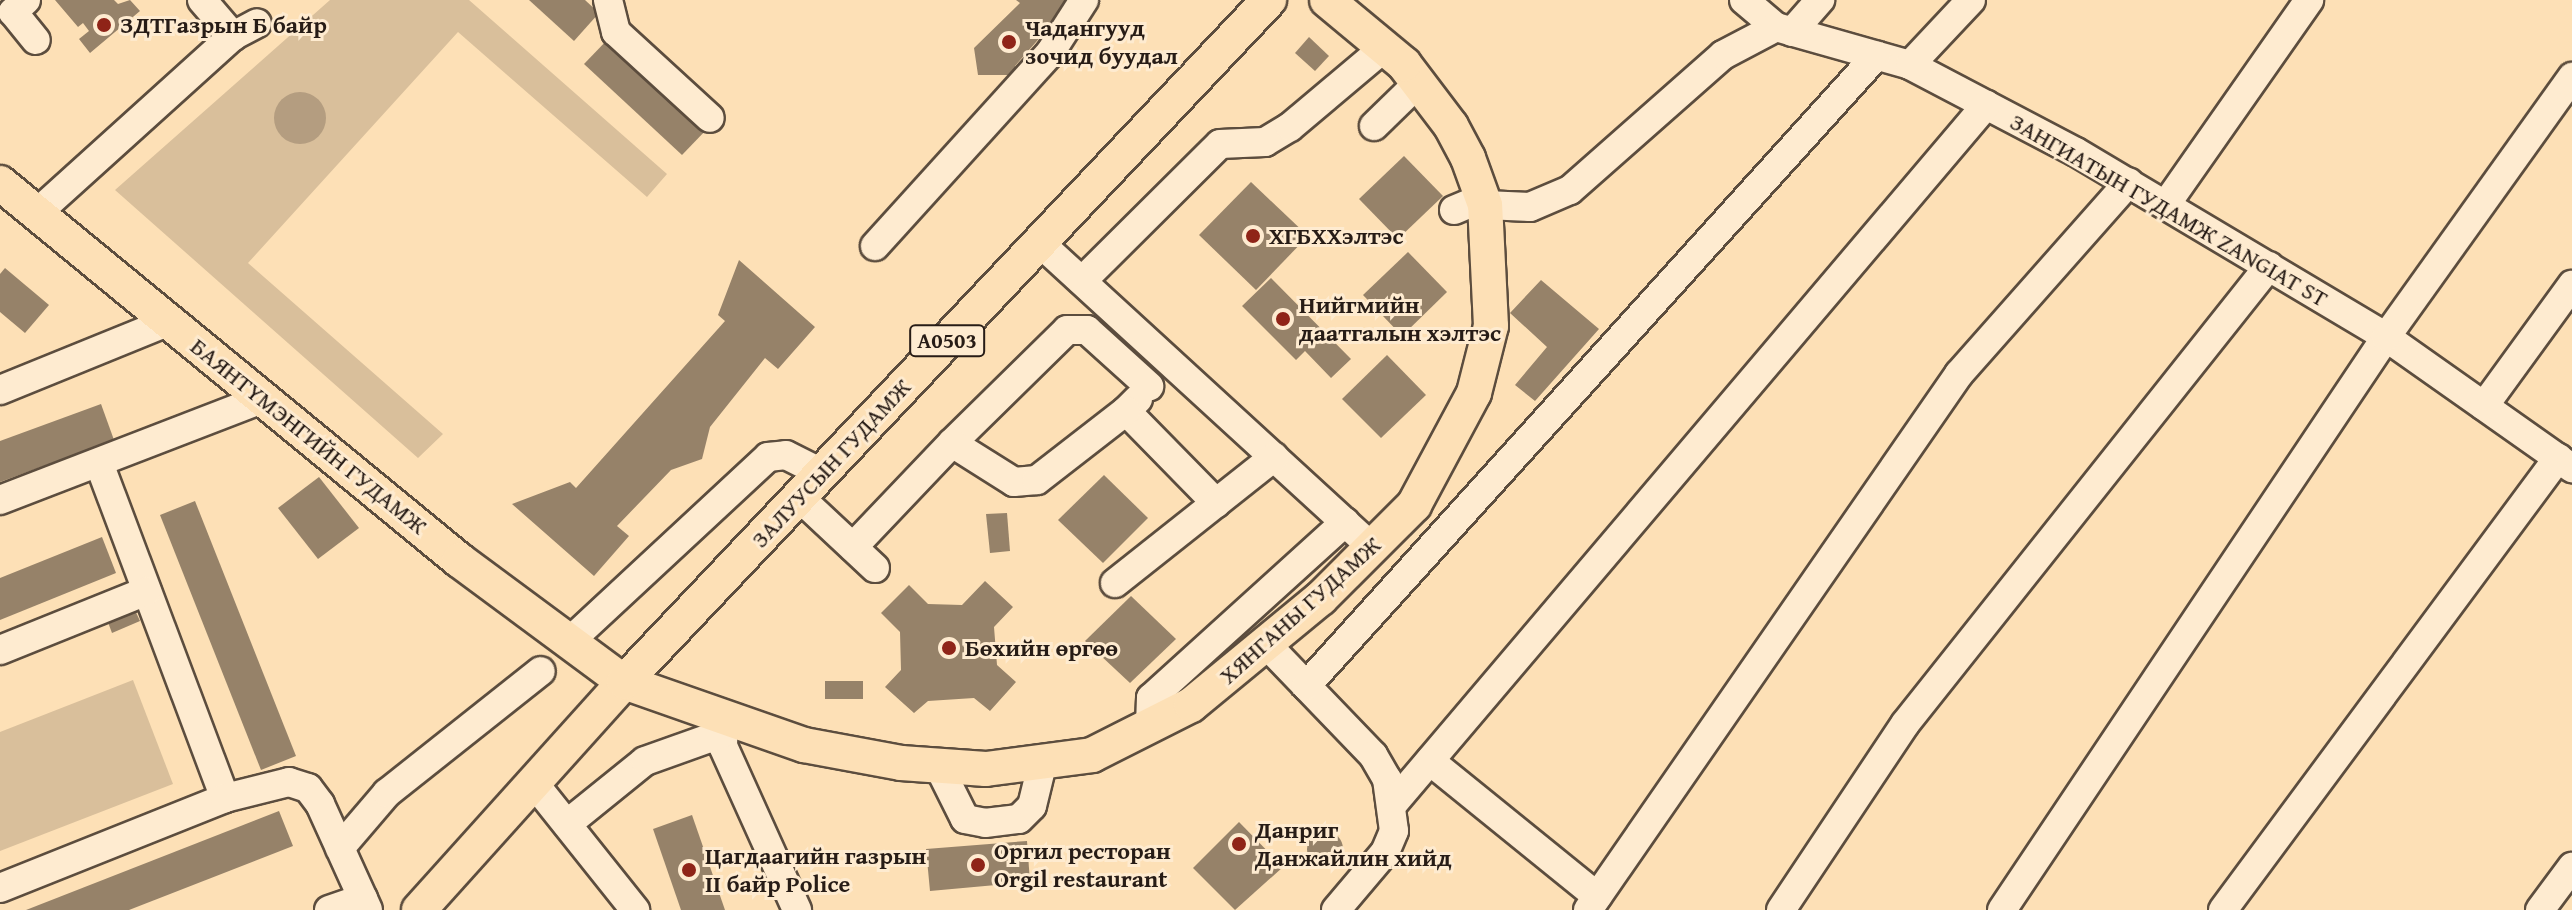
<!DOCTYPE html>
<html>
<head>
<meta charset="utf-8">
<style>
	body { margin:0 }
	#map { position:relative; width:2572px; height:910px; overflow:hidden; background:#fde0b6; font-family:"Gentium Book Plus",serif }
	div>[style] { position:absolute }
	.green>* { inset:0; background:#d9bf9b }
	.water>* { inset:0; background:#b49d80 }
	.round { border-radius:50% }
	.building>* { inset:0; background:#968269 }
	.roads { filter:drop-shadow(2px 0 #5c4d3e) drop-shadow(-2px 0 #5c4d3e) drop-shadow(0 2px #5c4d3e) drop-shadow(0 -2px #5c4d3e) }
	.minor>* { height:28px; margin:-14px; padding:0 14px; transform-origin:14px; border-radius:14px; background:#feebd0 }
	.major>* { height:34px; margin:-17px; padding:0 17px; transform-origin:17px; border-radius:17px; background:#fde0b6 }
	.dots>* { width:22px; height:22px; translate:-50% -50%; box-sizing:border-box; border:4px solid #feebd0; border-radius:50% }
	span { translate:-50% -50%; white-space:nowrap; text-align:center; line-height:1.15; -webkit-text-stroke:6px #feebd0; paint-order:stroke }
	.shield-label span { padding:2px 6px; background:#feebd0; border:2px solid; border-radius:6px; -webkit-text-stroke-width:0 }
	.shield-label { font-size:22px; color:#271c16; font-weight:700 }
	.poi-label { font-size:24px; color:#271c16; font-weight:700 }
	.left { translate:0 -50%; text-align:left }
	.street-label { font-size:24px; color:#271c16 }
</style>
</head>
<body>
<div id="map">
	<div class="green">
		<i style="clip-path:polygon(330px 0,469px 0,667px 174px,647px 197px,458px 32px,248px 263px,443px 434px,418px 458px,115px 190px)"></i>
		<i style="clip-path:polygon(133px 680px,173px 784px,0 851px,0 732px)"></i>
	</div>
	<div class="water">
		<i class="round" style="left:274px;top:92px;width:52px;height:52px"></i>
	</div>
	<div class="building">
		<i style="clip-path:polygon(55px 0,114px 0,118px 4px,130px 0,140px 11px,90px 53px,79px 39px,89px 31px,83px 23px,78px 27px)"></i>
		<i style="clip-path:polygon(529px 0,585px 0,599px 13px,574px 41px)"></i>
		<i style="clip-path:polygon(1016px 0,1073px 0,1015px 66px,1016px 75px,978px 75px,974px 48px,1020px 3px)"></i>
		<i style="clip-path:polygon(610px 37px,708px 128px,682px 155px,584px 64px)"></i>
		<i style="clip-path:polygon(1309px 37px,1329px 56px,1315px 71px,1295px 53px)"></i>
		<i style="clip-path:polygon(1404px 156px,1443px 196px,1398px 239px,1359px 199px)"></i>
		<i style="clip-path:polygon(1251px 182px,1308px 236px,1256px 290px,1199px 235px)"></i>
		<i style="clip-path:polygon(1408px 252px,1447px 292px,1402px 336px,1363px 295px)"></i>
		<i style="clip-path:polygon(739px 260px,815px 327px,778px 369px,765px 358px,710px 427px,702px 459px,671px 470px,617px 526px,629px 536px,594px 576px,512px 504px,570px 482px,576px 488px,725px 321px,718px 315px)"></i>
		<i style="clip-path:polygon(5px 268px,49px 305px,25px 333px,0 312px,0 274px)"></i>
		<i style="clip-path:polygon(1271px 278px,1351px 359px,1331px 378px,1305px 351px,1296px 360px,1242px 306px)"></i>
		<i style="clip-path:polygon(1541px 280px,1599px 329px,1535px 401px,1515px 385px,1547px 347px,1510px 313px)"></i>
		<i style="clip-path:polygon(1387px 355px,1426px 395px,1381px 438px,1342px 399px)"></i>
		<i style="clip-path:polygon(101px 404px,114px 440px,0 482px,0 441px)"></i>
		<i style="clip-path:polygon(1104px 475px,1148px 518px,1103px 563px,1058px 520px)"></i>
		<i style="clip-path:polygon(319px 477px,359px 528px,318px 559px,278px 508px)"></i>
		<i style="clip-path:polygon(195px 501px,296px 756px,261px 770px,160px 515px)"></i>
		<i style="clip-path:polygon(1007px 513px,1010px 551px,990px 553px,986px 514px)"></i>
		<i style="clip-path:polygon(102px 537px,116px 573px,0 620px,0 578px)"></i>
		<i style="clip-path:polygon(985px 581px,1013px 607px,994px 627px,997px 665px,1016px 682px,990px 711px,974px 698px,928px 701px,914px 713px,885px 687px,901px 670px,900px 632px,881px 613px,909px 585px,928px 604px,962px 605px)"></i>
		<i style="clip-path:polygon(1131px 596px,1176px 639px,1130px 683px,1085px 641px)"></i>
		<i style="clip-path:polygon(133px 606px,140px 621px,112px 633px,106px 617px)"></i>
		<i style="clip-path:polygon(825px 681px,863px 681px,863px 699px,825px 699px)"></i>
		<i style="clip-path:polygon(279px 811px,293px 846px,129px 910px,26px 910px)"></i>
		<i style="clip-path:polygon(692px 815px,725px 910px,681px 910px,653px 829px)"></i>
		<i style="clip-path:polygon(1239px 822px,1283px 867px,1235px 910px,1193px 868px)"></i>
		<i class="round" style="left:1307px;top:831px;width:36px;height:36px"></i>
		<i style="clip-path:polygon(1027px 841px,1030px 882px,930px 891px,926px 849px)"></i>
	</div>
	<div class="roads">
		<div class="minor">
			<i style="left:26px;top:0;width:18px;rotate:137deg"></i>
			<i style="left:13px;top:12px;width:36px;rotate:51deg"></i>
			<i style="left:202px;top:0;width:48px;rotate:49.3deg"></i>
			<i style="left:233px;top:36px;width:27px;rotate:-28deg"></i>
			<i style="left:608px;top:0;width:33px;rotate:76deg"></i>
			<i style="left:616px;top:32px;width:127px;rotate:42.5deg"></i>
			<i style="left:1744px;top:0;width:42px;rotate:40.2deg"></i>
			<i style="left:1776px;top:27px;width:139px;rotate:15.8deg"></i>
			<i style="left:1910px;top:65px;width:187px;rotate:27.7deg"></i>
			<i style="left:2076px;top:152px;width:361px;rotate:30.8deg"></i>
			<i style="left:2386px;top:337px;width:228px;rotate:35.2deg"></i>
			<i style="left:1792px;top:32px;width:43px;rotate:-48.8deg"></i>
			<i style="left:1910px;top:65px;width:89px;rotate:-46.8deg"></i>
			<i style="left:1374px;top:126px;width:62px;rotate:-44.3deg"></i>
			<i style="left:2167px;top:203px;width:248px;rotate:-55deg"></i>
			<i style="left:1485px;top:205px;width:45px;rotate:2.5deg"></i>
			<i style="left:1530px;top:207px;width:43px;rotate:-23deg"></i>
			<i style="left:1570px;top:190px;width:204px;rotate:-41.4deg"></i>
			<i style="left:1723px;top:55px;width:60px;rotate:-27.8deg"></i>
			<i style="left:1454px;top:210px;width:30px;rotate:-23deg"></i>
			<i style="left:37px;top:213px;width:264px;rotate:-42.1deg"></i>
			<i style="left:1040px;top:243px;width:450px;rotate:42.5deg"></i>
			<i style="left:875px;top:246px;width:261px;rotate:-47.8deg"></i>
			<i style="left:1050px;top:53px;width:63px;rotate:-57.3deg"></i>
			<i style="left:1082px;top:281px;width:194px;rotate:-44.8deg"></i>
			<i style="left:1220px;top:144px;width:45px;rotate:-2.5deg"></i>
			<i style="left:1265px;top:142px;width:29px;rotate:-31deg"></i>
			<i style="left:1290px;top:127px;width:124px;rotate:-40.1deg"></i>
			<i style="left:0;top:390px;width:183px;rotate:-22.1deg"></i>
			<i style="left:1138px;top:399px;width:17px;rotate:135deg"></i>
			<i style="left:1126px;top:411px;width:129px;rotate:45.6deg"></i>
			<i style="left:2484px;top:406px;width:150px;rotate:-54deg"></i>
			<i style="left:952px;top:443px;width:161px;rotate:-44.5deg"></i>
			<i style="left:1067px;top:330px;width:20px"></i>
			<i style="left:1087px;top:330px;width:84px;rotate:42.1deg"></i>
			<i style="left:99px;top:463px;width:358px;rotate:69.4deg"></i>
			<i style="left:799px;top:497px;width:104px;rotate:43.1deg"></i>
			<i style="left:0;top:500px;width:283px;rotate:-21.1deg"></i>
			<i style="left:853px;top:547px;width:144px;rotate:-46.4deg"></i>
			<i style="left:952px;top:443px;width:73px;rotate:32.2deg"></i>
			<i style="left:1014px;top:482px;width:23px;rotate:-5deg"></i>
			<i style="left:1037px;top:480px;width:113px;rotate:-37.8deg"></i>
			<i style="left:1115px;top:583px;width:203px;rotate:-38.4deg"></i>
			<i style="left:570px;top:641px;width:270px;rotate:-42.9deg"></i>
			<i style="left:768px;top:457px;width:18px;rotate:-6deg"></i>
			<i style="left:786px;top:455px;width:40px;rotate:26.6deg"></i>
			<i style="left:1267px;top:645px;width:153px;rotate:46.1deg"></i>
			<i style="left:1373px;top:755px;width:28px;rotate:60deg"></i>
			<i style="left:1387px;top:779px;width:52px;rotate:82.3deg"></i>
			<i style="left:1394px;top:831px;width:23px;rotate:113deg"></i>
			<i style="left:1385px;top:852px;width:76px;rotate:130.2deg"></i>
			<i style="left:0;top:650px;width:158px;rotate:-21.9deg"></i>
			<i style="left:1306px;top:686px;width:850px;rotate:-47.86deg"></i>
			<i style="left:724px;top:717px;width:29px;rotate:92deg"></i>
			<i style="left:723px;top:746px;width:180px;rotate:65.7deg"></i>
			<i style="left:1150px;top:726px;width:28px;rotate:-88deg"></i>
			<i style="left:1151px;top:698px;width:262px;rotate:-42.2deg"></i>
			<i style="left:1430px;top:761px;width:215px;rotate:39deg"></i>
			<i style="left:938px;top:765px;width:60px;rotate:63.4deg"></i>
			<i style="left:965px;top:819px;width:20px;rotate:11deg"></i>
			<i style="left:985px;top:823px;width:34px;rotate:-7deg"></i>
			<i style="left:1019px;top:819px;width:18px;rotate:-45deg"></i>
			<i style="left:1032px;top:806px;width:46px;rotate:-76.3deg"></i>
			<i style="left:533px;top:782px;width:164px;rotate:51.4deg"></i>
			<i style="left:1393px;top:804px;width:917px;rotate:-49.69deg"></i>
			<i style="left:567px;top:824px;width:100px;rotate:-38.9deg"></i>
			<i style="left:645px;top:761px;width:81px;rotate:-19.6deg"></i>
			<i style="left:340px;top:848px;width:72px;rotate:-49.5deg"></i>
			<i style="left:387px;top:793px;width:196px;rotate:-38.4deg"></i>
			<i style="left:0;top:888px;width:242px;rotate:-21.8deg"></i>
			<i style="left:225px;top:798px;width:66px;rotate:-14deg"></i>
			<i style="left:289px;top:782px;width:20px;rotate:18deg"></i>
			<i style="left:308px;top:788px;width:20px;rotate:53deg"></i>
			<i style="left:320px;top:804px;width:116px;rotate:65.6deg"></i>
			<i style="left:329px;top:910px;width:36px;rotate:-19deg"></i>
			<i style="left:1588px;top:910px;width:652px;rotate:-55.31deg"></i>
			<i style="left:1959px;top:374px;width:256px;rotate:-48.5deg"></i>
			<i style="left:1781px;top:910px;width:224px;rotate:-56.3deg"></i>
			<i style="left:1905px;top:724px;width:585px;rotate:-51.52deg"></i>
			<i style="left:2002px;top:910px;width:690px;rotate:-56.17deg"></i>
			<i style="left:2386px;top:337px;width:320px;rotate:-54.4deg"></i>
			<i style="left:2223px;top:910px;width:563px;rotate:-53.46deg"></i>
			<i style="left:2540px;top:910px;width:54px;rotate:-53.3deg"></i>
		</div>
		<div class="major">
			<i style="left:0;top:183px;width:594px;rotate:39.4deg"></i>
			<i style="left:459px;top:560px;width:205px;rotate:36.5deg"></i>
			<i style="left:624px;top:682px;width:191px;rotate:19.3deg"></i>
			<i style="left:804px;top:745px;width:99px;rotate:10.5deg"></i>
			<i style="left:901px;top:763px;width:85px;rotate:4deg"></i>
			<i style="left:986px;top:769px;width:107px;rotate:-7.5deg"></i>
			<i style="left:1092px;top:755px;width:111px;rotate:-26.8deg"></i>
			<i style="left:1191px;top:705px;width:168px;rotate:-39.5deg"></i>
			<i style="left:1321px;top:598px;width:132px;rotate:-45deg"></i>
			<i style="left:1414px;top:505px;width:127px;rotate:-61.8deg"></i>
			<i style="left:1474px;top:393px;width:69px;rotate:-75.8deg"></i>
			<i style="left:1491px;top:326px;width:121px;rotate:-92.8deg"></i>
			<i style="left:1485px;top:205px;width:50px;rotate:-109.9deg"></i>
			<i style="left:1468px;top:158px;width:36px;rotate:-118deg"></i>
			<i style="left:1451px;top:126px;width:78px;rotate:-127.2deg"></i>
			<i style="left:1404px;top:64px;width:100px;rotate:-140.3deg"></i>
			<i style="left:419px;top:910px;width:307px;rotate:-48deg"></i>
			<i style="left:624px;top:682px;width:939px;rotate:-46.6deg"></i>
		</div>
	</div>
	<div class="dots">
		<i style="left:104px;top:25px;background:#8f2418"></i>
		<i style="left:1009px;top:42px;background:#8f2418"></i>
		<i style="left:1253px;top:236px;background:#8f2418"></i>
		<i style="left:1283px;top:319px;background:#8f2418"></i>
		<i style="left:949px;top:648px;background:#8f2418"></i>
		<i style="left:1239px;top:844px;background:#8f2418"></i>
		<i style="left:978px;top:865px;background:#8f2418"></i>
		<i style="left:689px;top:870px;background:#8f2418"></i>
	</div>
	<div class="shield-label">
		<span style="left:947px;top:341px">A0503</span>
	</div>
	<div class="poi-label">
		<span class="left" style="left:120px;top:25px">ЗДТГазрын Б байр</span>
		<span class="left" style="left:1025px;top:42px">Чадангууд<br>зочид буудал</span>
		<span class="left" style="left:1269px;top:236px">ХГБХХэлтэс</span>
		<span class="left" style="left:1299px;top:319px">Нийгмийн<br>даатгалын хэлтэс</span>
		<span class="left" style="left:965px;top:648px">Бөхийн өргөө</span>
		<span class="left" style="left:1255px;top:844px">Данриг<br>Данжайлин хийд</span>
		<span class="left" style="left:994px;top:865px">Оргил ресторан<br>Orgil restaurant</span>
		<span class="left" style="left:705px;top:870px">Цагдаагийн газрын<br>II байр Police</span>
	</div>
	<div class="street-label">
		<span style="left:2169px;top:210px;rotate:30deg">ЗАНГИАТЫН ГУДАМЖ ZANGIAT ST</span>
		<span style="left:309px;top:436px;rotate:39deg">БАЯНТҮМЭНГИЙН ГУДАМЖ</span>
		<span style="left:831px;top:463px;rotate:-47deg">ЗАЛУУСЫН ГУДАМЖ</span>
		<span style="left:1300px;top:610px;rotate:-42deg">ХЯНГАНЫ ГУДАМЖ</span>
	</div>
</div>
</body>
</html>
